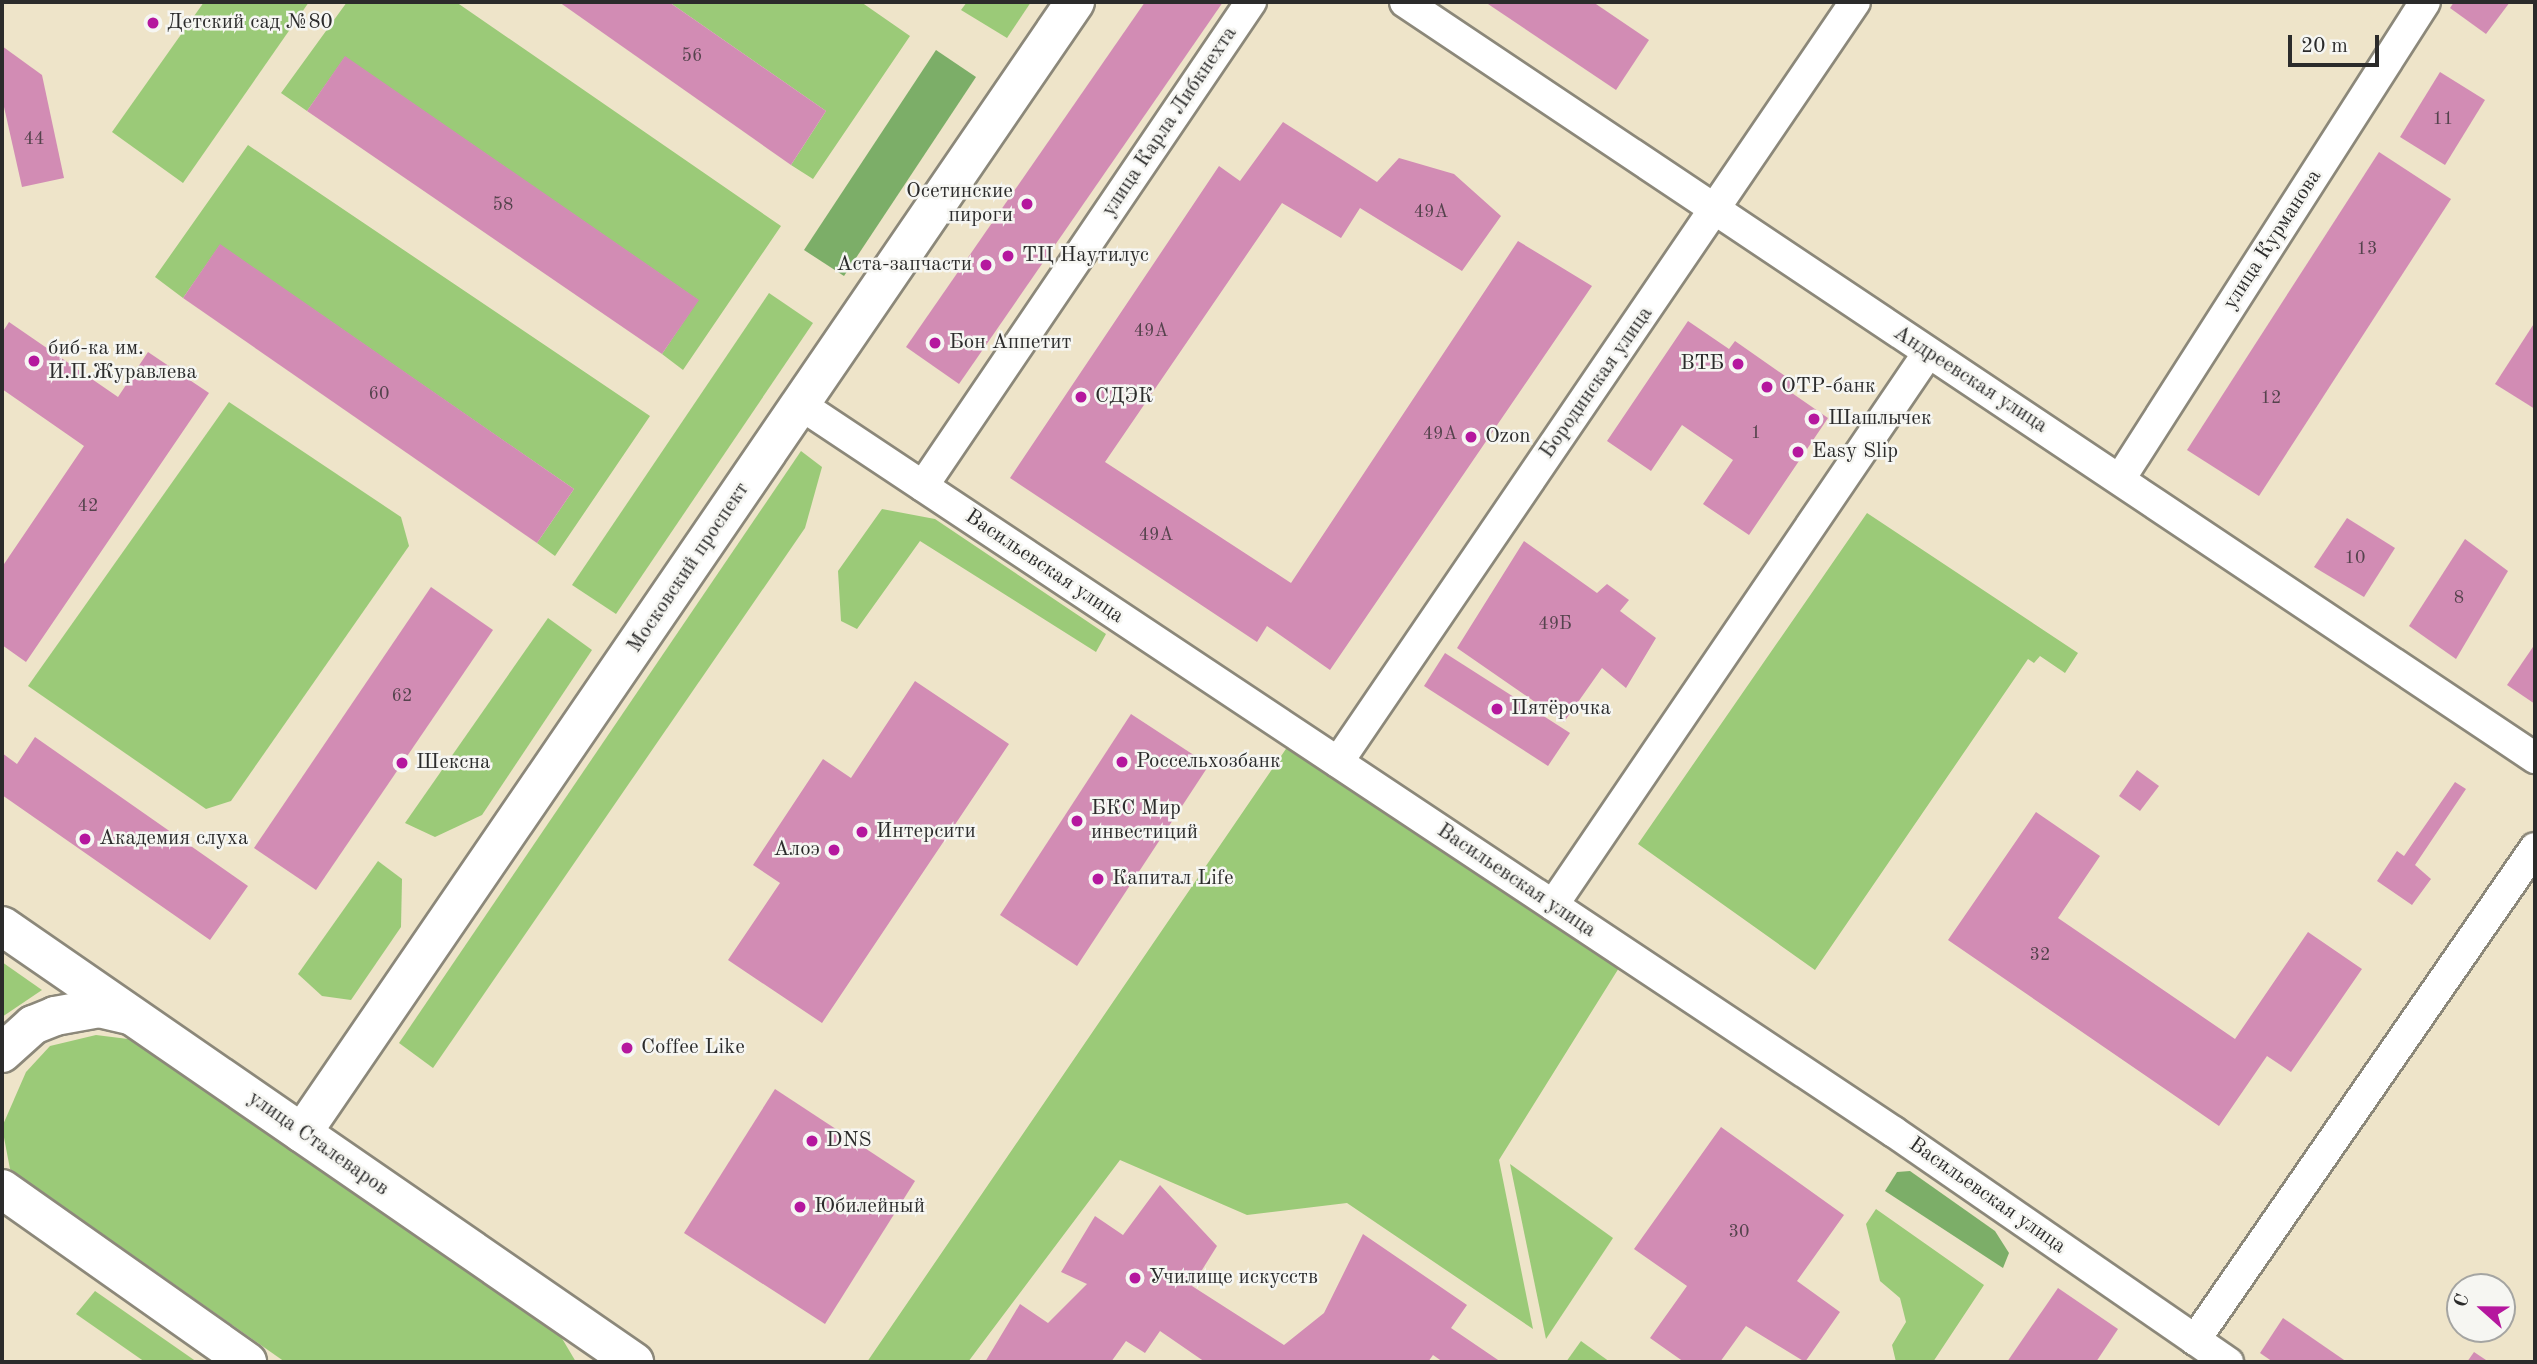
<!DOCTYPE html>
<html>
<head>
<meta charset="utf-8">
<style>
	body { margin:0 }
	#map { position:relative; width:2537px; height:1364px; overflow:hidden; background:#eee4c9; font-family:"Old Standard TT",serif }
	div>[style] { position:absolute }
	.green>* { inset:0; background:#9bca78 }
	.forest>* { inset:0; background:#7cae68 }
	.building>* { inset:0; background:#d28cb4 }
	.roads { filter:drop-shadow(2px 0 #8c887a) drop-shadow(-2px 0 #8c887a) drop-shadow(0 2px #8c887a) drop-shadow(0 -2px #8c887a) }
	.street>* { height:30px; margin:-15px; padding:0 15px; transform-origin:15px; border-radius:15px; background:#fff }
	.secondary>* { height:38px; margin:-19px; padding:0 19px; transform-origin:19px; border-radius:19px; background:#fff }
	.primary>* { height:38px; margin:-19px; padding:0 19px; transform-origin:19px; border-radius:19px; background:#fff }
	.dots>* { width:19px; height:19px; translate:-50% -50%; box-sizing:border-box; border:4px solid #f6f6f2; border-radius:50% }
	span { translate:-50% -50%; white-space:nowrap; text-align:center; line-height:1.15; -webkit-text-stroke:5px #f6f6f2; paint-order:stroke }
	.number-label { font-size:18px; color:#55434d }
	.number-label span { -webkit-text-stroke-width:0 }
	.poi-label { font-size:21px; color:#2b2b2b }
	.left { translate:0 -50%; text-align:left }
	.right { translate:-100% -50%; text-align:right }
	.street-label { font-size:21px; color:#2b2b2b }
	.frame { position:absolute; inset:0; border:4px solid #2b2b2b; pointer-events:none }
	.north { position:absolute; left:2446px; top:1273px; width:70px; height:70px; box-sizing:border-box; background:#f6f6f2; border:2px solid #a5a5a2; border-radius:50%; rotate:291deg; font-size:19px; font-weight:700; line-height:28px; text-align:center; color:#2b2b2b }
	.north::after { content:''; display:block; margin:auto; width:24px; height:32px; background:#b5179e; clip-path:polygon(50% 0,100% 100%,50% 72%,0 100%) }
	.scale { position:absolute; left:2288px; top:35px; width:91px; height:32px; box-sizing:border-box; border:4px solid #2b2b2b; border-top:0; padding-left:9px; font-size:21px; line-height:24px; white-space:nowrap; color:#2b2b2b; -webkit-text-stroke:5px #f6f6f2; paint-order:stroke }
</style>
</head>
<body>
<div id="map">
	<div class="green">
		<i style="clip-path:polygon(204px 2px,309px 2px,183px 183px,112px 132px)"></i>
		<i style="clip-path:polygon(347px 2px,456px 2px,781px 226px,683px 370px,662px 354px,698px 300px,345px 57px,307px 111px,281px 93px)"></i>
		<i style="clip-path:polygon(669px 2px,861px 2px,910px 36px,813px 179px,791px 165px,826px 111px)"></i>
		<i style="clip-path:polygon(967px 2px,1031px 2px,1007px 38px,961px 10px)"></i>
		<i style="clip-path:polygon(248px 145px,650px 416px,555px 556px,537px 543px,574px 489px,220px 245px,183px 298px,155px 277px)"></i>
		<i style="clip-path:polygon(769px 293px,813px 323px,616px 614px,572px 585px)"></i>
		<i style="clip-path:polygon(229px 402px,401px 517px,409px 546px,231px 801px,206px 809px,28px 686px)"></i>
		<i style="clip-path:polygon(801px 451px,822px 467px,805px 528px,433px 1068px,399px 1043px)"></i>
		<i style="clip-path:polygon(882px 509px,935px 519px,1106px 634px,1096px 652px,920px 541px,857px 629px,841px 621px,838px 571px)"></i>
		<i style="clip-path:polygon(1867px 513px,2078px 653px,2065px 673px,2040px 656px,2034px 663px,2028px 659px,1815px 970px,1638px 844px)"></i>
		<i style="clip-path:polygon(548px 618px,592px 650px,482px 815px,435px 837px,405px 823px)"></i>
		<i style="clip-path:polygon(1290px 743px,1622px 963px,1499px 1160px,1533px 1329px,1347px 1203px,1247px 1215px,1120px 1160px,968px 1362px,867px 1362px)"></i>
		<i style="clip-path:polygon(378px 861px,402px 879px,401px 927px,351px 1000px,322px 996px,298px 974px)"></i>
		<i style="clip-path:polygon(2px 962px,42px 990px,2px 1017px)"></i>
		<i style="clip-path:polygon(96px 1035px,136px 1040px,557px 1330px,576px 1362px,285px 1362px,10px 1169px,2px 1127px,26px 1072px,50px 1046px)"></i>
		<i style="clip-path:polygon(1510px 1164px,1613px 1238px,1546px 1339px)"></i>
		<i style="clip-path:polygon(1876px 1209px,1984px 1285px,1933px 1362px,1896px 1362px,1892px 1345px,1906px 1322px,1900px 1298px,1880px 1281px,1866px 1224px)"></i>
		<i style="clip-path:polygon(95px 1291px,197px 1362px,145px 1362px,76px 1314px)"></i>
		<i style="clip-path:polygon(1581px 1341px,1610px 1362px,1566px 1362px)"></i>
	</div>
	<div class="forest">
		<i style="clip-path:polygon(936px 50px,976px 77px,844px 276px,804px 250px)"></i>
		<i style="clip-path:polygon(1910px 1171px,1995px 1231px,2009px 1253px,2003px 1268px,1885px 1191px,1897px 1172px)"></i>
	</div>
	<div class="building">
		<i style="clip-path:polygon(559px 2px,669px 2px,826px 111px,791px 165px)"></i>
		<i style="clip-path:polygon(1145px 2px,1223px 2px,959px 384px,906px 347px)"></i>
		<i style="clip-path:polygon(1485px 2px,1593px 2px,1649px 40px,1616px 90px)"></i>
		<i style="clip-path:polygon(2454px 2px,2510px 2px,2486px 34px,2450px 8px)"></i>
		<i style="clip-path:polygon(2px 46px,42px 75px,64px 178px,22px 187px,2px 98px)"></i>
		<i style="clip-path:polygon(345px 56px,699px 300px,662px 354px,307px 111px)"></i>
		<i style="clip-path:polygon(2440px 72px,2485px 100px,2445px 165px,2400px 137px)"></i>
		<i style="clip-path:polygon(1283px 122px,1377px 182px,1399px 158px,1454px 174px,1501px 216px,1462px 271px,1360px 208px,1341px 238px,1282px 203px,1105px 462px,1291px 583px,1518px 241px,1592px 286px,1330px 670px,1267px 626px,1257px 642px,1010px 478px,1219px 166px,1240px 181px)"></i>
		<i style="clip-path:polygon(2379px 152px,2451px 199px,2259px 496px,2187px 450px)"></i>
		<i style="clip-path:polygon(220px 244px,574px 489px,537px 543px,183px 298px)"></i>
		<i style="clip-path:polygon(1688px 321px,1729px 349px,1735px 341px,1795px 383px,1789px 391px,1828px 418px,1749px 535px,1703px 504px,1733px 460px,1682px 425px,1651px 471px,1607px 441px)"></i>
		<i style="clip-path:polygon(9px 322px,118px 397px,148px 352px,209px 393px,26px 662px,2px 645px,2px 567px,84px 446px,2px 389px,2px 333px)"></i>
		<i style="clip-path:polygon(2535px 322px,2535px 409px,2495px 384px)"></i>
		<i style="clip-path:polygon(2347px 518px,2395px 548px,2364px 597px,2314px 567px)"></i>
		<i style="clip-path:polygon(2465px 539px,2508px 571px,2456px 659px,2409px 626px)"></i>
		<i style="clip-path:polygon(1524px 541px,1597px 593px,1607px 584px,1629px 600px,1620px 611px,1656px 638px,1626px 688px,1602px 668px,1564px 722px,1457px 648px)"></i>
		<i style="clip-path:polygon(431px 587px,493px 630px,316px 890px,254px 848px)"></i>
		<i style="clip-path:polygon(2535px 644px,2535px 704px,2507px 685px)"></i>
		<i style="clip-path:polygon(1445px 653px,1570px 733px,1548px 766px,1424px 686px)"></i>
		<i style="clip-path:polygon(915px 681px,1009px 744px,822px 1023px,728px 960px,780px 883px,753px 865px,823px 759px,851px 778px)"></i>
		<i style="clip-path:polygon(1131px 714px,1209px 765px,1077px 966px,1000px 915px)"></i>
		<i style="clip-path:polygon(35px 737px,248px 886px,210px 940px,2px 795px,2px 753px,17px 764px)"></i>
		<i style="clip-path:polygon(2137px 770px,2159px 786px,2140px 811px,2119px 796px)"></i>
		<i style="clip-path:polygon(2455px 782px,2466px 789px,2415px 865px,2431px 879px,2412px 905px,2377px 881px,2397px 851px,2404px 856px)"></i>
		<i style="clip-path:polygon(2036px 812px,2100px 856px,2058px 918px,2235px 1039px,2308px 932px,2362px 969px,2291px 1072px,2267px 1056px,2219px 1126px,1948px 940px)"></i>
		<i style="clip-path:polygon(775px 1089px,915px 1181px,825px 1324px,684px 1233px)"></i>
		<i style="clip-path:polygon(1721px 1127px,1844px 1215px,1797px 1281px,1840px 1312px,1805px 1362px,1746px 1326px,1720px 1362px,1684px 1362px,1650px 1338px,1687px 1286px,1634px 1249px)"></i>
		<i style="clip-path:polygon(1160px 1185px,1217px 1246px,1192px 1286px,1284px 1345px,1324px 1313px,1363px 1234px,1467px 1305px,1451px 1328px,1501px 1362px,1443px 1362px,1433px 1355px,1428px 1362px,1205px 1362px,1160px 1331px,1145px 1353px,1126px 1341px,1111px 1362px,985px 1362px,1020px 1304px,1048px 1323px,1087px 1284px,1061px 1272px,1095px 1216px,1123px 1235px)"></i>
		<i style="clip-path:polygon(2058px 1288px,2118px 1329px,2096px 1362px,2007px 1362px)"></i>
		<i style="clip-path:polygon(2283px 1318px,2347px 1362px,2273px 1362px,2260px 1353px)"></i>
		<i style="clip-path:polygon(2474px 1352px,2489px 1362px,2467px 1362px)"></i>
	</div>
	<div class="roads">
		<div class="street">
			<i style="left:1405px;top:2px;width:1360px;rotate:33.78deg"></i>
			<i style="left:801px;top:405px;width:1313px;rotate:33.63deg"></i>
			<i style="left:1894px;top:1132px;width:406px;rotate:34.6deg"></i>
			<i style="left:2120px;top:479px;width:566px;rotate:-57.4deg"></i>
			<i style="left:923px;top:486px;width:585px;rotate:-55.88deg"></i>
			<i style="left:1338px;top:762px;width:919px;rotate:-55.77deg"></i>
			<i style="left:1553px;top:905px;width:667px;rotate:-55.81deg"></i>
			<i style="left:2195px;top:1340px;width:598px;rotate:-55.35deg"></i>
		</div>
		<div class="secondary">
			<i style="left:302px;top:1133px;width:1370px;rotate:-55.65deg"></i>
		</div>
		<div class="primary">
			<i style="left:2px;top:926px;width:768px;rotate:34.6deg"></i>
			<i style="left:2px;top:1053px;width:42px;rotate:-42.1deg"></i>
			<i style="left:33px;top:1025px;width:24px;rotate:-22deg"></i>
			<i style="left:55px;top:1016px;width:45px;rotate:-10.3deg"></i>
			<i style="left:99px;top:1008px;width:32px;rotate:13deg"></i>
			<i style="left:2px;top:1189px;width:300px;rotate:35.2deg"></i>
		</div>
	</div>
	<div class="dots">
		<i style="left:153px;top:23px;background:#b5179e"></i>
		<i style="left:1027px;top:204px;background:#b5179e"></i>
		<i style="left:1008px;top:256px;background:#b5179e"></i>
		<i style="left:986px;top:265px;background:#b5179e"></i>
		<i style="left:935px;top:343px;background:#b5179e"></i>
		<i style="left:34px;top:361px;background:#b5179e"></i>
		<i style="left:1738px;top:364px;background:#b5179e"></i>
		<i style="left:1767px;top:387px;background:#b5179e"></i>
		<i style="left:1081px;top:397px;background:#b5179e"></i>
		<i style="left:1814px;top:419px;background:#b5179e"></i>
		<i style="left:1471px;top:437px;background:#b5179e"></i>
		<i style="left:1798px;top:452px;background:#b5179e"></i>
		<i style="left:1497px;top:709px;background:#b5179e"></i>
		<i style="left:1122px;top:762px;background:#b5179e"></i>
		<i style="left:402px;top:763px;background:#b5179e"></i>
		<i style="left:1077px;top:821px;background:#b5179e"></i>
		<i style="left:862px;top:832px;background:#b5179e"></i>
		<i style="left:85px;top:839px;background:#b5179e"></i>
		<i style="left:834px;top:850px;background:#b5179e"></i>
		<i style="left:1098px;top:879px;background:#b5179e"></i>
		<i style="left:627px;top:1048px;background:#b5179e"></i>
		<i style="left:812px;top:1141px;background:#b5179e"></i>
		<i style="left:800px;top:1207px;background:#b5179e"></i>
		<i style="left:1135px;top:1278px;background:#b5179e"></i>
	</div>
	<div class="number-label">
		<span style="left:692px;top:56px">56</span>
		<span style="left:2443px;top:119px">11</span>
		<span style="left:34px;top:139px">44</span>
		<span style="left:503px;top:205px">58</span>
		<span style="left:1431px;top:212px">49А</span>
		<span style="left:2367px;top:249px">13</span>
		<span style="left:1151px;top:331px">49А</span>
		<span style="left:379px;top:394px">60</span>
		<span style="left:2271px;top:398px">12</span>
		<span style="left:1756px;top:433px">1</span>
		<span style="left:1440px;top:434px">49А</span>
		<span style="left:88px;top:506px">42</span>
		<span style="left:1156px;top:535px">49А</span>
		<span style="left:2355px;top:558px">10</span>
		<span style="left:2459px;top:598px">8</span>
		<span style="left:1555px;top:624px">49Б</span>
		<span style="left:402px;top:696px">62</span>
		<span style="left:2040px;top:955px">32</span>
		<span style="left:1739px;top:1232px">30</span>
	</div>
	<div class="poi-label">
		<span class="left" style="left:167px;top:23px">Детский сад №80</span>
		<span class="right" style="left:1013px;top:204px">Осетинские<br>пироги</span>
		<span class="left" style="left:1022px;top:256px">ТЦ Наутилус</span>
		<span class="right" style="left:972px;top:265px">Аста-запчасти</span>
		<span class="left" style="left:949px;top:343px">Бон Аппетит</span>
		<span class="left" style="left:48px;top:361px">биб-ка им.<br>И.П.Журавлева</span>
		<span class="right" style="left:1724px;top:364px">ВТБ</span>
		<span class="left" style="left:1781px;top:387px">OTP-банк</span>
		<span class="left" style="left:1095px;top:397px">СДЭК</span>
		<span class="left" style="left:1828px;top:419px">Шашлычек</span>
		<span class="left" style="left:1485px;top:437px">Ozon</span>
		<span class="left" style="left:1812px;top:452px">Easy Slip</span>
		<span class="left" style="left:1511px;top:709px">Пятёрочка</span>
		<span class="left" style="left:1136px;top:762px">Россельхозбанк</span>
		<span class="left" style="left:416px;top:763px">Шексна</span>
		<span class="left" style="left:1091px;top:821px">БКС Мир<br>инвестиций</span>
		<span class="left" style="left:876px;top:832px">Интерсити</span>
		<span class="left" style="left:99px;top:839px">Академия слуха</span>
		<span class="right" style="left:820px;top:850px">Алоэ</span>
		<span class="left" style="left:1112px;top:879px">Капитал Life</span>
		<span class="left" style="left:641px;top:1048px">Coffee Like</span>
		<span class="left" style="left:826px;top:1141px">DNS</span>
		<span class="left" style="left:814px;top:1207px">Юбилейный</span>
		<span class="left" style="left:1149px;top:1278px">Училище искусств</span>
	</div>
	<div class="street-label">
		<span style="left:1170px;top:122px;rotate:-56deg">улица Карла Либкнехта</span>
		<span style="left:2273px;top:240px;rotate:-57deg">улица Курманова</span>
		<span style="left:1970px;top:380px;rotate:33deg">Андреевская улица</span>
		<span style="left:1597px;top:383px;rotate:-55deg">Бородинская улица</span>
		<span style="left:1044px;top:567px;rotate:34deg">Васильевская улица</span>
		<span style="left:689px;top:568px;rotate:-56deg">Московский проспект</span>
		<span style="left:1516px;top:881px;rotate:34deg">Васильевская улица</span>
		<span style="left:318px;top:1144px;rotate:35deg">улица Сталеваров</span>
		<span style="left:1987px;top:1196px;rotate:35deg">Васильевская улица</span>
	</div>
	<div class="frame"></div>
	<div class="north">С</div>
	<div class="scale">20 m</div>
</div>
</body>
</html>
